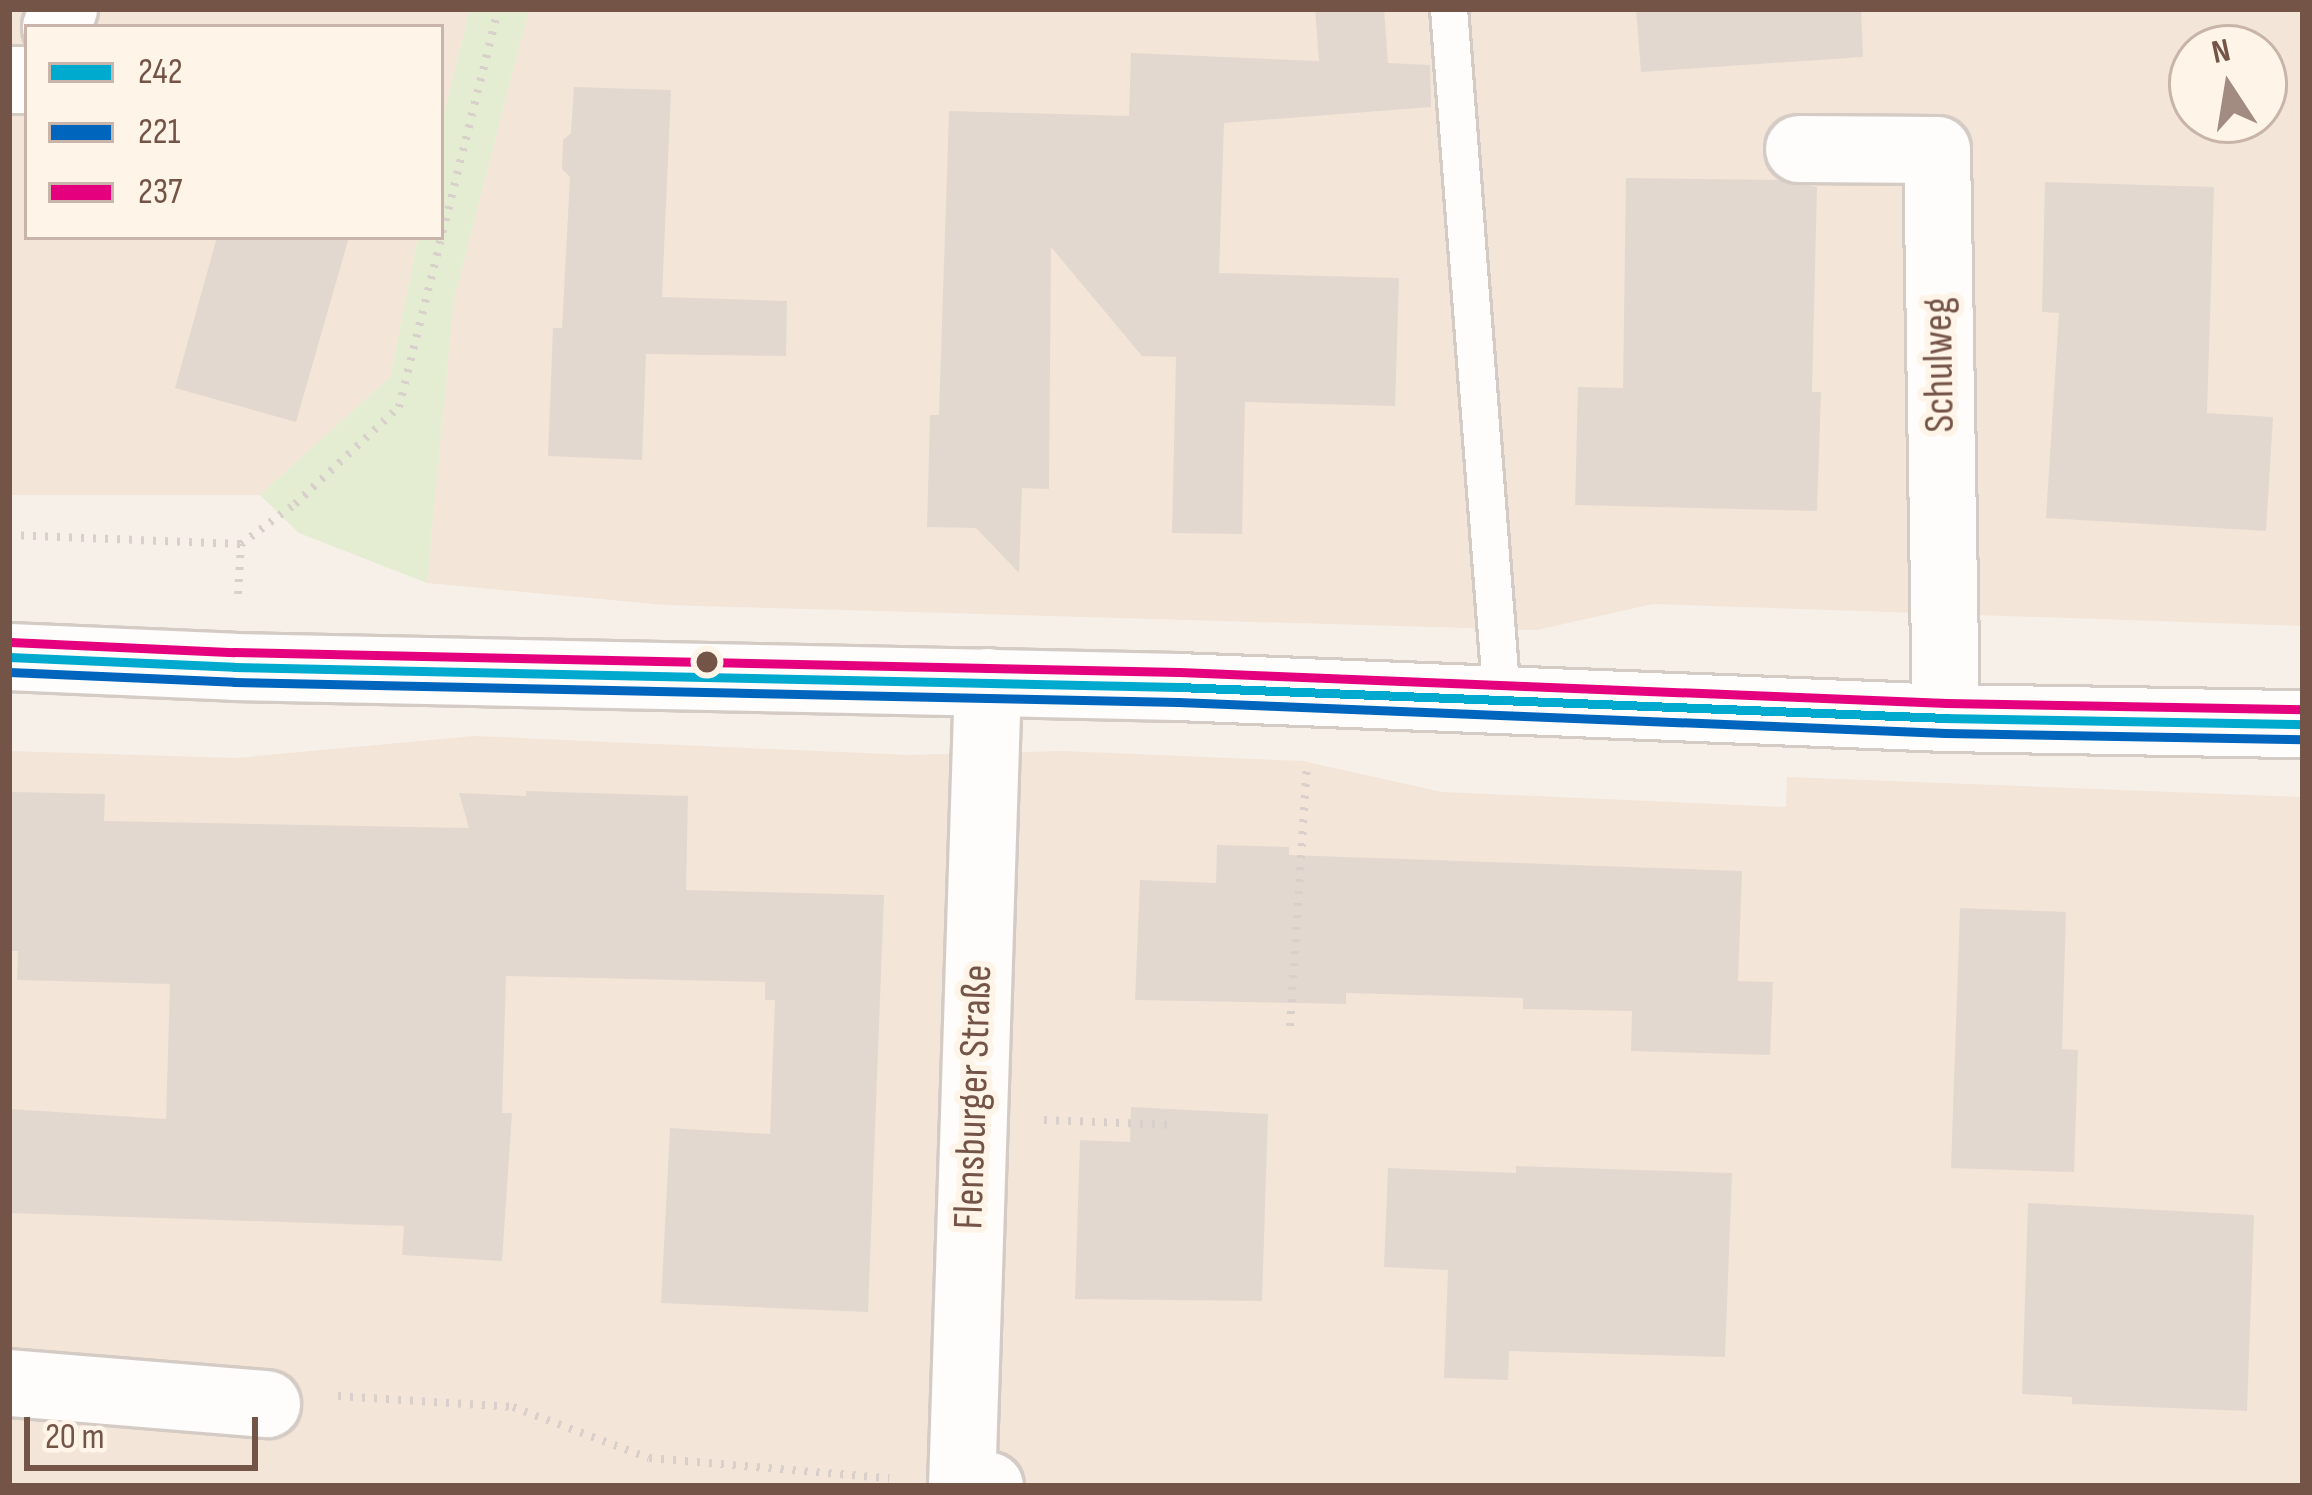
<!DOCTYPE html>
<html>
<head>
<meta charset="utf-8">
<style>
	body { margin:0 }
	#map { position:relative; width:2312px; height:1495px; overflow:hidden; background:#f7f0e8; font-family:"Sofia Sans Condensed",sans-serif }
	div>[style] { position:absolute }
	.residential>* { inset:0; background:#f3e5d8 }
	.green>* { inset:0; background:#e4edd2 }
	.building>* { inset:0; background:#e3d8d0 }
	.path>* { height:8px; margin-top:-4px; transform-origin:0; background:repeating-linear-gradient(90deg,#d9d0cc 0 3px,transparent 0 12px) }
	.roads { filter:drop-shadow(3px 0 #d5cbc5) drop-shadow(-3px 0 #d5cbc5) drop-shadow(0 3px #d5cbc5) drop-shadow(0 -3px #d5cbc5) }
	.service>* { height:36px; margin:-18px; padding:0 18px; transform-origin:18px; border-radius:18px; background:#fefdfc }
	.minor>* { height:66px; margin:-33px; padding:0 33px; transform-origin:33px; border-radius:33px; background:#fefdfc }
	.bus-1>* { height:9px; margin:-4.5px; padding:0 4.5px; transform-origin:4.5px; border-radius:4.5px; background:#00a9ce }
	.bus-2>* { height:9px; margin:-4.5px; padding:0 4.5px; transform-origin:4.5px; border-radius:4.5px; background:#0065bd }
	.bus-3>* { height:9px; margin:-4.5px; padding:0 4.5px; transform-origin:4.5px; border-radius:4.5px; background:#e5007d }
	.dots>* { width:33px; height:33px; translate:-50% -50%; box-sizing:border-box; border:6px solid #fff4e8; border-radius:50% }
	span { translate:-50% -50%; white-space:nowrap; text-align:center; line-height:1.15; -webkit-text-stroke:12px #fff4e8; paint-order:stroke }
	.street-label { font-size:42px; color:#755448 }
	.frame { position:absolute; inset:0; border:12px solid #755448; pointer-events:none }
	.legend { position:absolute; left:24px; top:24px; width:420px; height:216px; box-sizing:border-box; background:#fff4e8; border:3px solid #c8b4a8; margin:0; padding:15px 21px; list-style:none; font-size:36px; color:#755448 }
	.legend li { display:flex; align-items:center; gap:24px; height:60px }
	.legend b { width:60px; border:3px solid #c8b4a8 }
	.north { position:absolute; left:2168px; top:24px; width:120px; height:120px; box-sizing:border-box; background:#fff4e8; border:3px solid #c8b4a8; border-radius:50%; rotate:348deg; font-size:33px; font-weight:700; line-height:48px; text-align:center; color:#755448 }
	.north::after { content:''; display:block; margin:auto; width:42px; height:54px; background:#a28b80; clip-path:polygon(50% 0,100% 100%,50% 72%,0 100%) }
	.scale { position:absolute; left:24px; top:1417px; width:234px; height:54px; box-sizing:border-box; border:6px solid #755448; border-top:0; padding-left:15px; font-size:36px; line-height:42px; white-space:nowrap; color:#755448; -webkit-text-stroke:9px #fff4e8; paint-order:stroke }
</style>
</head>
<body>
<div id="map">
	<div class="residential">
		<i style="clip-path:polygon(9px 9px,470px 9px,441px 126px,441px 27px,27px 27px,27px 237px,418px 237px,390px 377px,260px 495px,9px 495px)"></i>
		<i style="clip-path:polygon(evenodd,529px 9px,2303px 9px,2303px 626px,1653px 604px,1537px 630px,665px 605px,427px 583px,454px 299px,529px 9px,2192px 48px,2264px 48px,2264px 120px,2192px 120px,2192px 48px)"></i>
		<i style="clip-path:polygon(474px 736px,908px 755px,1061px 751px,1302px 761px,1442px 792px,1786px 807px,1787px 777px,2303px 797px,2303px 1486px,9px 1486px,9px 751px,236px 758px)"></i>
	</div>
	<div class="green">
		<i style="clip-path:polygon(470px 9px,529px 9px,454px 299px,427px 583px,299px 533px,260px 495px,390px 377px,418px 237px,441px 237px,441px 126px)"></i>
	</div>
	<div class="building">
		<i style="clip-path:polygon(1315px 9px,1384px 9px,1388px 63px,1430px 65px,1431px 107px,1224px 123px,1219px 273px,1399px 278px,1395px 406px,1245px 402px,1242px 534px,1172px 533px,1176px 357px,1142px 356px,1051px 247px,1049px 489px,1022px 488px,1019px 573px,976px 528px,927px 527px,930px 415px,939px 415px,949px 111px,1129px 116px,1131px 53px,1319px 61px)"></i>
		<i style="clip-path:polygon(1636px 9px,1861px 9px,1863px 57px,1641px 72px)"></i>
		<i style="clip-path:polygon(574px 87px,671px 90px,662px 297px,787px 301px,786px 356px,646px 354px,642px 460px,548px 456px,553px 328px,562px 328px,570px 177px,562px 169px,563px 140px,571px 133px)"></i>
		<i style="clip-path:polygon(1626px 178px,1779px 180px,1817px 187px,1812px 392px,1821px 392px,1817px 511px,1575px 505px,1578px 387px,1623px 388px)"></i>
		<i style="clip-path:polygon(2045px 182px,2214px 187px,2207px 413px,2273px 417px,2266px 531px,2046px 518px,2059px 313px,2042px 312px)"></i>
		<i style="clip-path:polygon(217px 237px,349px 237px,296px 422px,175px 388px)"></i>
		<i style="clip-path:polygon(526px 791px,688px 796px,686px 890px,884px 895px,868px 1312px,661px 1303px,670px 1128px,770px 1134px,775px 1000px,765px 1000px,765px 982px,506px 976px,502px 1113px,512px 1113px,502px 1261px,402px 1255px,404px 1226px,9px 1213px,9px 1109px,166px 1119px,170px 984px,17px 980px,18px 951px,9px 951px,10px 792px,105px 794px,104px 821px,469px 828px,459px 793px,526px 796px)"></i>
		<i style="clip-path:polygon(1217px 845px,1289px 847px,1289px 855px,1742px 871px,1738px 981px,1773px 982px,1770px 1055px,1631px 1051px,1632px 1011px,1523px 1009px,1523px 998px,1346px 993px,1346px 1004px,1135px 1000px,1140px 880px,1216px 883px)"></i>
		<i style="clip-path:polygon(1960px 908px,2066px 912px,2062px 1049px,2078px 1050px,2074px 1172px,1951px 1168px)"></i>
		<i style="clip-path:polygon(1131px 1107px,1268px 1114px,1262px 1301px,1075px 1299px,1080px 1140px,1130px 1142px)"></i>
		<i style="clip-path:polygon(1516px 1166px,1732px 1173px,1725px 1357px,1509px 1351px,1508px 1380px,1444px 1378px,1448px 1270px,1384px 1267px,1388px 1168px,1516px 1173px)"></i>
		<i style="clip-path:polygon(2028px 1203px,2254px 1215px,2247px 1411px,2072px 1404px,2072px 1397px,2022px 1394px)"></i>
	</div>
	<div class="path">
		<i style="left:9px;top:535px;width:232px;rotate:2.2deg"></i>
		<i style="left:238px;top:594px;width:50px;rotate:-86.6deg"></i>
		<i style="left:241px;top:544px;width:67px;rotate:-36.5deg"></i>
		<i style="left:295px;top:504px;width:142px;rotate:-43deg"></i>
		<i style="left:399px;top:407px;width:410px;rotate:-76deg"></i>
		<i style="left:1290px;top:1026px;width:262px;rotate:-86.3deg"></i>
		<i style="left:1044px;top:1120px;width:130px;rotate:2.2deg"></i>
		<i style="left:338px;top:1396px;width:175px;rotate:3.6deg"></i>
		<i style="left:513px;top:1407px;width:145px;rotate:20.6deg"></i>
		<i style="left:649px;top:1458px;width:241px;rotate:4.8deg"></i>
	</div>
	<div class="roads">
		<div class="service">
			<i style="left:1449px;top:9px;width:693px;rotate:85.61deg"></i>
		</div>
		<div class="minor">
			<i style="left:56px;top:27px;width:20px;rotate:-66deg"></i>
			<i style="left:9px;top:80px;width:18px"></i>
			<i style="left:1799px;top:149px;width:138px;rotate:0.4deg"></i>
			<i style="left:1937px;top:150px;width:568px;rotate:89.09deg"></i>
			<i style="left:9px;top:657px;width:225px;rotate:2.5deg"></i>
			<i style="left:234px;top:667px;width:944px;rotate:1.21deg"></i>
			<i style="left:1178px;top:687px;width:769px;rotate:2.31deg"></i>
			<i style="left:1946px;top:718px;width:357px;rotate:1deg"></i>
			<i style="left:988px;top:682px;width:803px;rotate:91.85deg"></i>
			<i style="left:962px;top:1485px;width:28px;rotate:2deg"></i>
			<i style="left:9px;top:1383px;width:259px;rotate:4.7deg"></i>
		</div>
	</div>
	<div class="bus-1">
		<i style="left:9px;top:657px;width:225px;rotate:2.5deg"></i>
		<i style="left:234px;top:667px;width:944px;rotate:1.21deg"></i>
		<i style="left:1178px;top:687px;width:769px;rotate:2.31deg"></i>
		<i style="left:1946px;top:718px;width:357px;rotate:1deg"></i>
	</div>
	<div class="bus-2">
		<i style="left:9px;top:672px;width:225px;rotate:2.5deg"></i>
		<i style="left:234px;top:682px;width:944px;rotate:1.21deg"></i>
		<i style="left:1178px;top:702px;width:768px;rotate:2.31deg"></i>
		<i style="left:1945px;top:733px;width:358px;rotate:1deg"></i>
	</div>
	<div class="bus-3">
		<i style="left:10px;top:642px;width:224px;rotate:2.6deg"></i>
		<i style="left:234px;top:652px;width:945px;rotate:1.21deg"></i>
		<i style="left:1179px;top:672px;width:768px;rotate:2.31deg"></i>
		<i style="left:1946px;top:703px;width:357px;rotate:1deg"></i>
	</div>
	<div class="dots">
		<i style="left:707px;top:662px;background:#755448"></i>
	</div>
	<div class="street-label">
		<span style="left:1940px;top:365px;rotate:-91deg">Schulweg</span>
		<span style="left:974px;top:1097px;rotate:-88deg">Flensburger Straße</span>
	</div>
	<div class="frame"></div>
	<ul class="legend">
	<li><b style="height:15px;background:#00a9ce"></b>242</li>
	<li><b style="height:15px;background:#0065bd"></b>221</li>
	<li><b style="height:15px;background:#e5007d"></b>237</li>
	</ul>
	<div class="north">N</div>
	<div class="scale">20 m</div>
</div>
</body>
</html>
